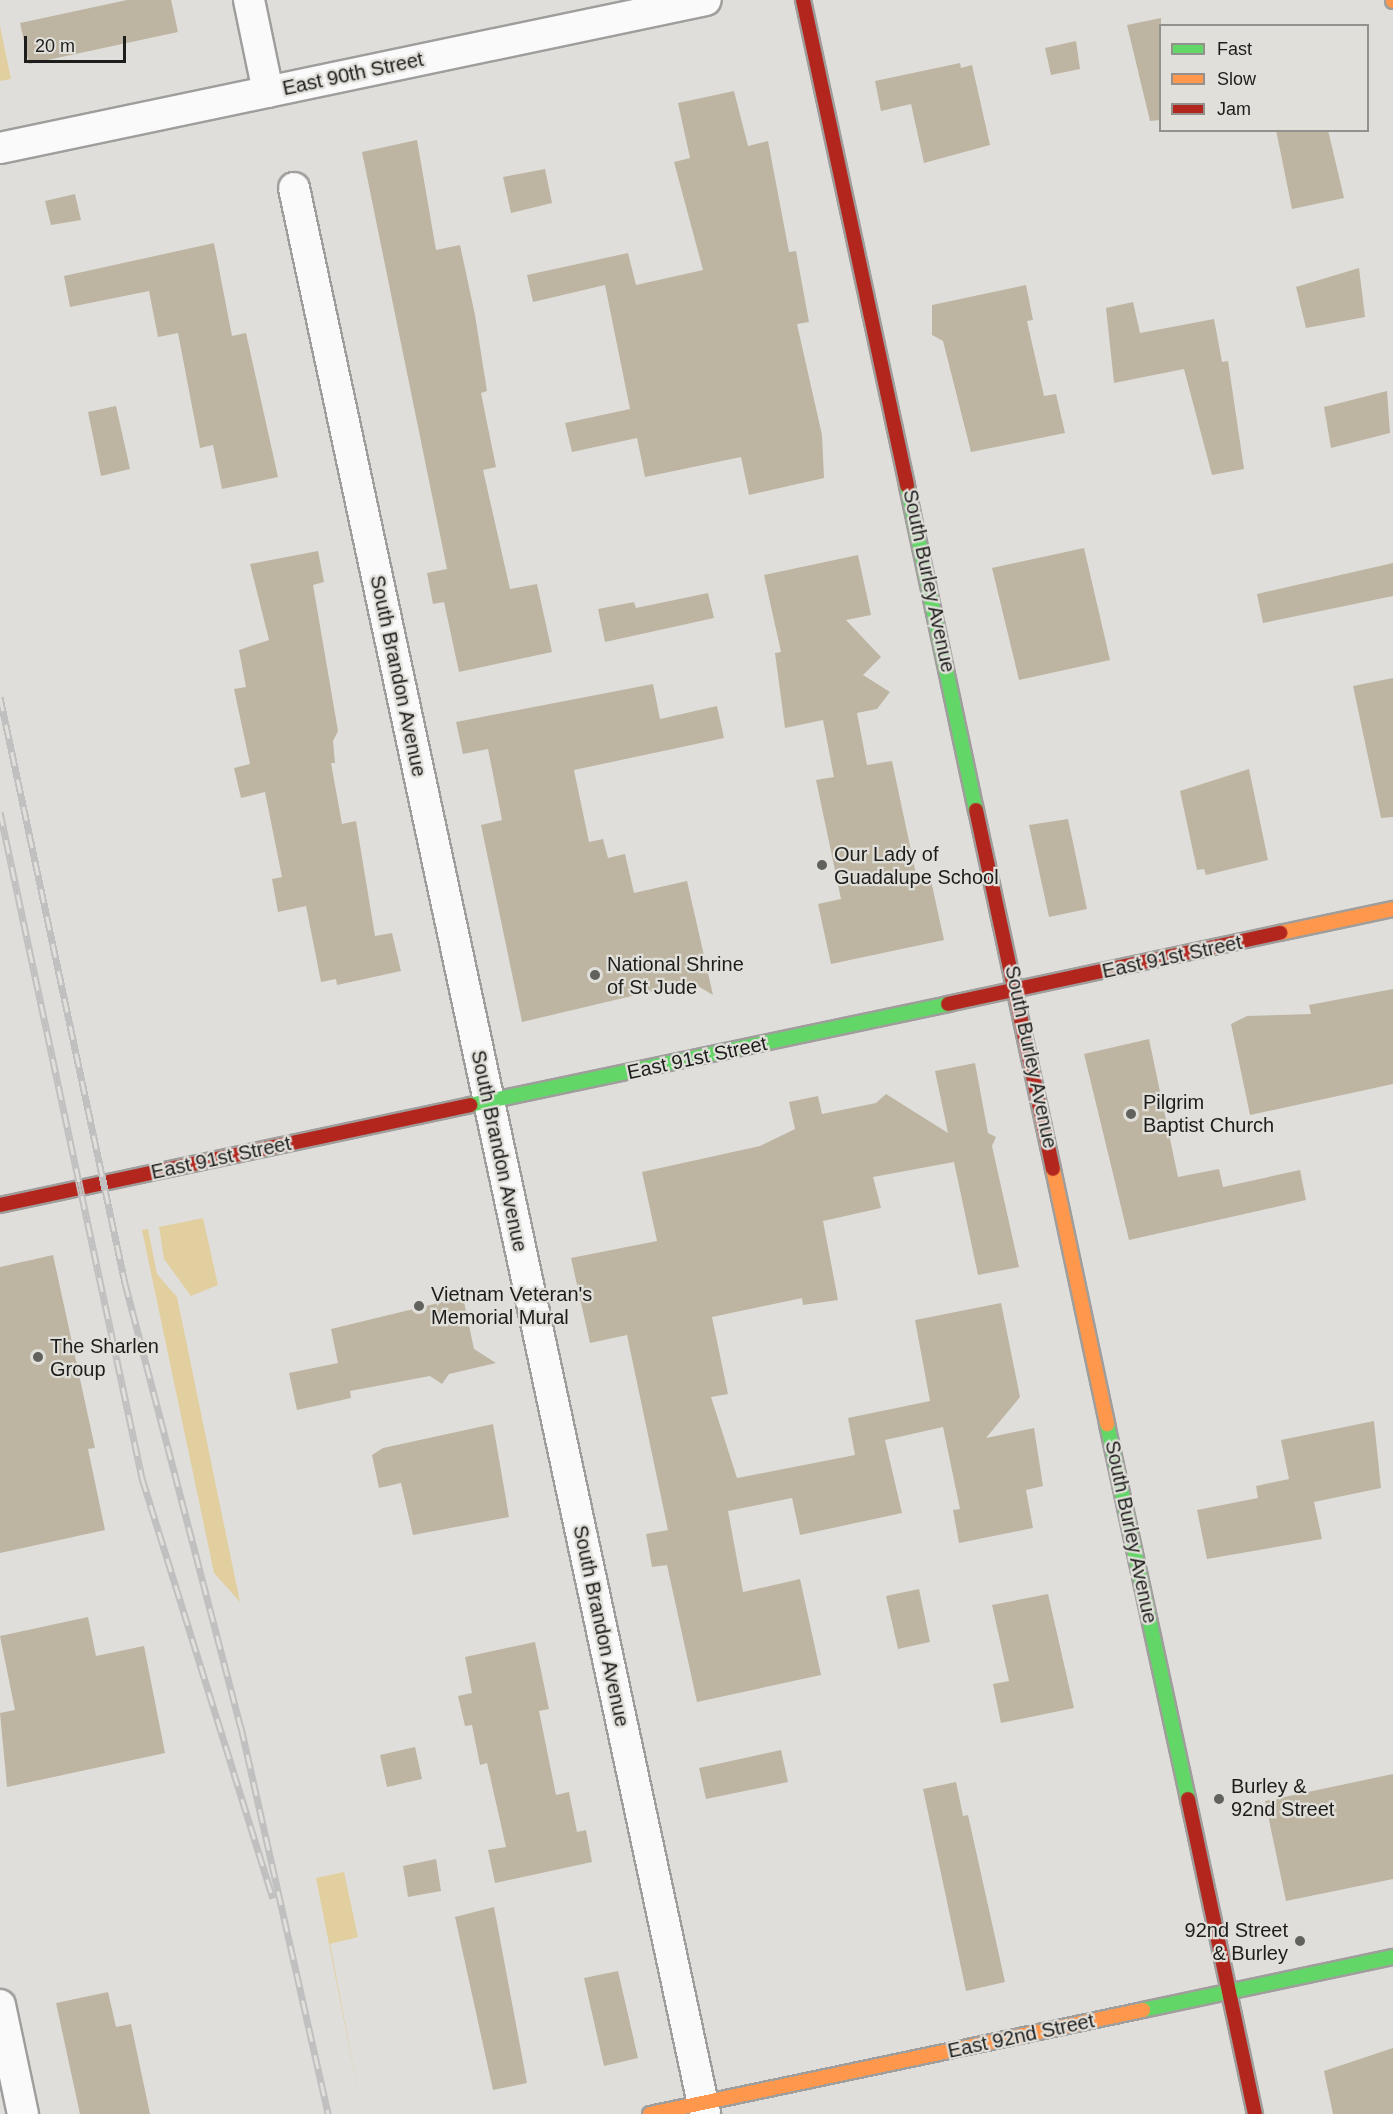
<!DOCTYPE html>
<html>
<head>
<meta charset="utf-8">
<style>
	body { margin:0 }
	#map { position:relative; width:1393px; height:2114px; overflow:hidden; background:#e0dedb; font-family:Arial,sans-serif }
	div>[style] { position:absolute }
	.green>* { inset:0; background:#e2cf9f }
	.building>* { inset:0; background:#bdb5a2 }
	.roads { filter:drop-shadow(2px 0 #9f9e9c) drop-shadow(-2px 0 #9f9e9c) drop-shadow(0 2px #9f9e9c) drop-shadow(0 -2px #9f9e9c) }
	.street>* { height:30px; margin:-15px; padding:0 15px; transform-origin:15px; border-radius:15px; background:#fafafa }
	.fast>* { height:14px; margin:-7px; padding:0 7px; transform-origin:7px; border-radius:7px; background:#63d668 }
	.slow>* { height:14px; margin:-7px; padding:0 7px; transform-origin:7px; border-radius:7px; background:#ff974d }
	.jam>* { height:14px; margin:-7px; padding:0 7px; transform-origin:7px; border-radius:7px; background:#b3261e }
	.rail>* { height:7px; margin-top:-3.5px; transform-origin:0; background:repeating-linear-gradient(90deg,#e1dfda 0 14px,#c1c0c0 0 28px); box-sizing:border-box; border-block:2px solid #c1c0c0 }
	.dots>* { width:16px; height:16px; translate:-50% -50%; box-sizing:border-box; border:3px solid #e1dfda; border-radius:50% }
	span { translate:-50% -50%; white-space:nowrap; text-align:center; line-height:1.15; -webkit-text-stroke:4.5px #e1dfda; paint-order:stroke }
	.street-label { font-size:20px; color:#1d1d1b }
	.poi-label { font-size:20px; color:#1d1d1b }
	.left { translate:0 -50%; text-align:left }
	.right { translate:-100% -50%; text-align:right }
	.legend { position:absolute; left:1159px; top:24px; width:210px; height:108px; box-sizing:border-box; background:#e1dfda; border:2px solid #93918e; margin:0; padding:8px 10px; list-style:none; font-size:18px; color:#1d1d1b }
	.legend li { display:flex; align-items:center; gap:12px; height:30px }
	.legend b { width:30px; border:2px solid #93918e }
	.scale { position:absolute; left:24px; top:36px; width:102px; height:27px; box-sizing:border-box; border:3px solid #1d1d1b; border-top:0; padding-left:8px; font-size:18px; line-height:21px; white-space:nowrap; color:#1d1d1b; -webkit-text-stroke:4px #e1dfda; paint-order:stroke }
</style>
</head>
<body>
<div id="map">
	<div class="green">
		<i style="clip-path:polygon(0 26px,11px 79px,0 81px)"></i>
		<i style="clip-path:polygon(203px 1218px,218px 1285px,191px 1296px,164px 1259px,159px 1227px)"></i>
		<i style="clip-path:polygon(148px 1229px,157px 1274px,177px 1297px,240px 1602px,214px 1573px,142px 1230px)"></i>
		<i style="clip-path:polygon(344px 1872px,358px 1937px,330px 1944px,362px 2112px,316px 1878px)"></i>
	</div>
	<div class="building">
		<i style="clip-path:polygon(127px 0,171px 0,178px 32px,29px 64px,20px 23px)"></i>
		<i style="clip-path:polygon(1161px 18px,1161px 120px,1150px 121px,1127px 25px)"></i>
		<i style="clip-path:polygon(1076px 41px,1080px 69px,1051px 75px,1045px 48px)"></i>
		<i style="clip-path:polygon(960px 63px,961px 68px,972px 65px,990px 145px,924px 163px,911px 104px,881px 111px,875px 81px)"></i>
		<i style="clip-path:polygon(734px 91px,748px 146px,768px 141px,789px 252px,796px 251px,809px 322px,797px 324px,822px 435px,824px 478px,749px 495px,741px 457px,645px 477px,637px 438px,572px 452px,565px 423px,630px 409px,605px 285px,533px 302px,527px 275px,628px 253px,636px 285px,703px 270px,674px 162px,690px 158px,678px 103px)"></i>
		<i style="clip-path:polygon(1276px 130px,1328px 130px,1344px 198px,1292px 209px)"></i>
		<i style="clip-path:polygon(417px 140px,436px 250px,460px 245px,475px 315px,487px 391px,481px 393px,496px 467px,483px 470px,510px 589px,537px 584px,552px 652px,459px 672px,444px 602px,433px 604px,427px 573px,447px 569px,362px 152px)"></i>
		<i style="clip-path:polygon(545px 169px,552px 203px,511px 213px,503px 177px)"></i>
		<i style="clip-path:polygon(75px 194px,81px 220px,51px 225px,45px 201px)"></i>
		<i style="clip-path:polygon(214px 243px,232px 336px,246px 333px,278px 477px,222px 489px,213px 445px,200px 448px,178px 333px,158px 337px,149px 291px,70px 307px,64px 276px)"></i>
		<i style="clip-path:polygon(1359px 268px,1365px 317px,1306px 328px,1296px 287px)"></i>
		<i style="clip-path:polygon(1026px 285px,1033px 320px,1027px 321px,1044px 396px,1056px 394px,1065px 433px,971px 452px,943px 341px,932px 335px,932px 305px)"></i>
		<i style="clip-path:polygon(1133px 302px,1140px 333px,1214px 319px,1222px 362px,1228px 361px,1244px 469px,1212px 475px,1184px 369px,1114px 383px,1106px 308px)"></i>
		<i style="clip-path:polygon(1387px 391px,1390px 433px,1331px 448px,1324px 407px)"></i>
		<i style="clip-path:polygon(116px 406px,130px 469px,101px 476px,88px 412px)"></i>
		<i style="clip-path:polygon(1084px 548px,1110px 660px,1019px 680px,992px 568px)"></i>
		<i style="clip-path:polygon(318px 551px,324px 582px,313px 585px,338px 731px,333px 741px,335px 763px,331px 763px,342px 824px,356px 821px,375px 936px,392px 933px,401px 971px,337px 985px,336px 979px,321px 982px,306px 906px,278px 912px,272px 879px,282px 877px,265px 792px,241px 798px,234px 768px,250px 764px,234px 689px,246px 687px,239px 650px,269px 640px,250px 564px)"></i>
		<i style="clip-path:polygon(858px 555px,871px 615px,846px 620px,881px 657px,863px 675px,890px 692px,877px 709px,857px 713px,867px 765px,892px 761px,917px 879px,930px 876px,944px 940px,831px 964px,818px 904px,841px 899px,816px 780px,834px 777px,823px 720px,785px 728px,775px 653px,781px 652px,764px 575px)"></i>
		<i style="clip-path:polygon(1393px 563px,1393px 596px,1263px 623px,1257px 594px)"></i>
		<i style="clip-path:polygon(708px 593px,714px 618px,605px 642px,598px 609px,634px 602px,636px 608px)"></i>
		<i style="clip-path:polygon(1393px 678px,1393px 817px,1381px 818px,1353px 686px)"></i>
		<i style="clip-path:polygon(653px 684px,660px 719px,717px 706px,724px 738px,574px 770px,589px 842px,603px 839px,608px 858px,625px 854px,634px 893px,687px 881px,713px 995px,691px 982px,522px 1022px,481px 825px,502px 820px,488px 749px,463px 754px,456px 722px)"></i>
		<i style="clip-path:polygon(1249px 769px,1268px 860px,1206px 875px,1204px 869px,1197px 870px,1180px 791px)"></i>
		<i style="clip-path:polygon(1068px 819px,1087px 909px,1049px 917px,1029px 825px)"></i>
		<i style="clip-path:polygon(1393px 989px,1393px 1084px,1250px 1115px,1231px 1024px,1247px 1016px,1311px 1014px,1309px 1005px)"></i>
		<i style="clip-path:polygon(1149px 1039px,1178px 1177px,1219px 1169px,1223px 1187px,1300px 1170px,1306px 1200px,1129px 1240px,1084px 1054px)"></i>
		<i style="clip-path:polygon(975px 1063px,988px 1133px,996px 1137px,992px 1146px,1019px 1267px,978px 1275px,954px 1162px,873px 1177px,881px 1208px,823px 1221px,838px 1300px,803px 1305px,802px 1298px,712px 1317px,728px 1394px,711px 1397px,737px 1478px,855px 1455px,848px 1418px,930px 1401px,915px 1320px,1001px 1303px,1020px 1397px,986px 1438px,1034px 1428px,1043px 1486px,1026px 1490px,1033px 1528px,959px 1543px,953px 1510px,960px 1509px,943px 1427px,885px 1440px,902px 1513px,800px 1535px,792px 1498px,728px 1511px,743px 1592px,800px 1579px,821px 1675px,697px 1702px,667px 1565px,652px 1567px,646px 1534px,668px 1530px,627px 1335px,590px 1343px,571px 1258px,657px 1241px,642px 1172px,760px 1146px,795px 1129px,789px 1102px,818px 1096px,822px 1114px,876px 1103px,886px 1094px,948px 1133px,935px 1071px)"></i>
		<i style="clip-path:polygon(53px 1255px,95px 1448px,88px 1449px,105px 1530px,0 1553px,0 1267px)"></i>
		<i style="clip-path:polygon(463px 1297px,474px 1349px,496px 1363px,449px 1374px,442px 1384px,430px 1376px,350px 1391px,351px 1398px,297px 1410px,289px 1373px,338px 1363px,331px 1329px)"></i>
		<i style="clip-path:polygon(1374px 1421px,1381px 1488px,1314px 1502px,1322px 1539px,1207px 1559px,1197px 1510px,1258px 1498px,1256px 1486px,1289px 1479px,1281px 1440px)"></i>
		<i style="clip-path:polygon(493px 1424px,509px 1517px,413px 1535px,401px 1483px,379px 1488px,372px 1455px,383px 1448px)"></i>
		<i style="clip-path:polygon(919px 1589px,930px 1642px,898px 1649px,886px 1596px)"></i>
		<i style="clip-path:polygon(1048px 1594px,1074px 1708px,1001px 1723px,993px 1684px,1009px 1681px,992px 1605px)"></i>
		<i style="clip-path:polygon(88px 1617px,96px 1656px,144px 1646px,165px 1753px,7px 1787px,0 1713px,15px 1710px,0 1636px)"></i>
		<i style="clip-path:polygon(535px 1642px,549px 1709px,539px 1711px,556px 1795px,569px 1792px,577px 1832px,586px 1830px,592px 1862px,495px 1883px,488px 1850px,506px 1847px,487px 1763px,480px 1765px,472px 1725px,465px 1726px,458px 1696px,472px 1693px,465px 1657px)"></i>
		<i style="clip-path:polygon(415px 1747px,422px 1779px,387px 1787px,380px 1755px)"></i>
		<i style="clip-path:polygon(781px 1750px,788px 1782px,706px 1799px,699px 1768px)"></i>
		<i style="clip-path:polygon(1393px 1774px,1393px 1879px,1286px 1901px,1265px 1801px)"></i>
		<i style="clip-path:polygon(956px 1782px,963px 1816px,968px 1815px,1005px 1982px,966px 1991px,923px 1789px)"></i>
		<i style="clip-path:polygon(436px 1859px,441px 1891px,408px 1897px,403px 1866px)"></i>
		<i style="clip-path:polygon(494px 1907px,527px 2083px,493px 2090px,455px 1917px)"></i>
		<i style="clip-path:polygon(618px 1971px,638px 2058px,604px 2066px,584px 1978px)"></i>
		<i style="clip-path:polygon(108px 1992px,116px 2027px,131px 2024px,150px 2114px,80px 2114px,56px 2003px)"></i>
		<i style="clip-path:polygon(1393px 2048px,1393px 2114px,1333px 2114px,1324px 2071px)"></i>
	</div>
	<div class="roads">
		<div class="street">
			<i style="left:249px;top:0;width:94px;rotate:78.3deg"></i>
			<i style="left:0;top:148px;width:721px;rotate:-11.84deg"></i>
			<i style="left:294px;top:188px;width:1969px;rotate:77.95deg"></i>
			<i style="left:0;top:2005px;width:111px;rotate:78.1deg"></i>
		</div>
		<div class="fast">
			<i style="left:907px;top:486px;width:331px;rotate:78deg"></i>
			<i style="left:470px;top:1105px;width:489px;rotate:-11.9deg"></i>
			<i style="left:1107px;top:1424px;width:384px;rotate:77.8deg"></i>
			<i style="left:1143px;top:2010px;width:256px;rotate:-12deg"></i>
		</div>
		<div class="slow">
			<i style="left:1393px;top:0;width:1px;rotate:90deg"></i>
			<i style="left:1280px;top:933px;width:116px;rotate:-12deg"></i>
			<i style="left:1053px;top:1169px;width:261px;rotate:78deg"></i>
			<i style="left:650px;top:2114px;width:504px;rotate:-11.91deg"></i>
		</div>
		<div class="jam">
			<i style="left:803px;top:0;width:497px;rotate:77.9deg"></i>
			<i style="left:976px;top:810px;width:367px;rotate:77.9deg"></i>
			<i style="left:948px;top:1004px;width:340px;rotate:-12.1deg"></i>
			<i style="left:0;top:1205px;width:481px;rotate:-12deg"></i>
			<i style="left:1188px;top:1799px;width:322px;rotate:78deg"></i>
		</div>
	</div>
	<div class="rail">
		<i style="left:0;top:697px;width:599px;rotate:77.96deg"></i>
		<i style="left:125px;top:1283px;width:459px;rotate:75.4deg"></i>
		<i style="left:241px;top:1727px;width:397px;rotate:77.3deg"></i>
		<i style="left:0;top:812px;width:681px;rotate:77.96deg"></i>
		<i style="left:142px;top:1478px;width:440px;rotate:72.7deg"></i>
	</div>
	<div class="dots">
		<i style="left:822px;top:865px;background:#61615e"></i>
		<i style="left:595px;top:975px;background:#61615e"></i>
		<i style="left:1131px;top:1114px;background:#61615e"></i>
		<i style="left:419px;top:1306px;background:#61615e"></i>
		<i style="left:38px;top:1357px;background:#61615e"></i>
		<i style="left:1219px;top:1799px;background:#61615e"></i>
		<i style="left:1300px;top:1941px;background:#61615e"></i>
	</div>
	<div class="street-label">
		<span style="left:353px;top:74px;rotate:-12deg">East 90th Street</span>
		<span style="left:929px;top:581px;rotate:78deg">South Burley Avenue</span>
		<span style="left:398px;top:676px;rotate:78deg">South Brandon Avenue</span>
		<span style="left:1172px;top:957px;rotate:-12deg">East 91st Street</span>
		<span style="left:1031px;top:1057px;rotate:78deg">South Burley Avenue</span>
		<span style="left:697px;top:1058px;rotate:-12deg">East 91st Street</span>
		<span style="left:499px;top:1151px;rotate:78deg">South Brandon Avenue</span>
		<span style="left:221px;top:1158px;rotate:-12deg">East 91st Street</span>
		<span style="left:1131px;top:1532px;rotate:78deg">South Burley Avenue</span>
		<span style="left:601px;top:1626px;rotate:78deg">South Brandon Avenue</span>
		<span style="left:1021px;top:2036px;rotate:-12deg">East 92nd Street</span>
	</div>
	<div class="poi-label">
		<span class="left" style="left:834px;top:866px">Our Lady of<br>Guadalupe School</span>
		<span class="left" style="left:607px;top:976px">National Shrine<br>of St Jude</span>
		<span class="left" style="left:1143px;top:1114px">Pilgrim<br>Baptist Church</span>
		<span class="left" style="left:431px;top:1306px">Vietnam Veteran's<br>Memorial Mural</span>
		<span class="left" style="left:50px;top:1358px">The Sharlen<br>Group</span>
		<span class="left" style="left:1231px;top:1798px">Burley &amp;<br>92nd Street</span>
		<span class="right" style="left:1288px;top:1942px">92nd Street<br>&amp; Burley</span>
	</div>
	<ul class="legend">
	<li><b style="height:8px;background:#63d668"></b>Fast</li>
	<li><b style="height:8px;background:#ff974d"></b>Slow</li>
	<li><b style="height:8px;background:#b3261e"></b>Jam</li>
	</ul>
	<div class="scale">20 m</div>
</div>
</body>
</html>
